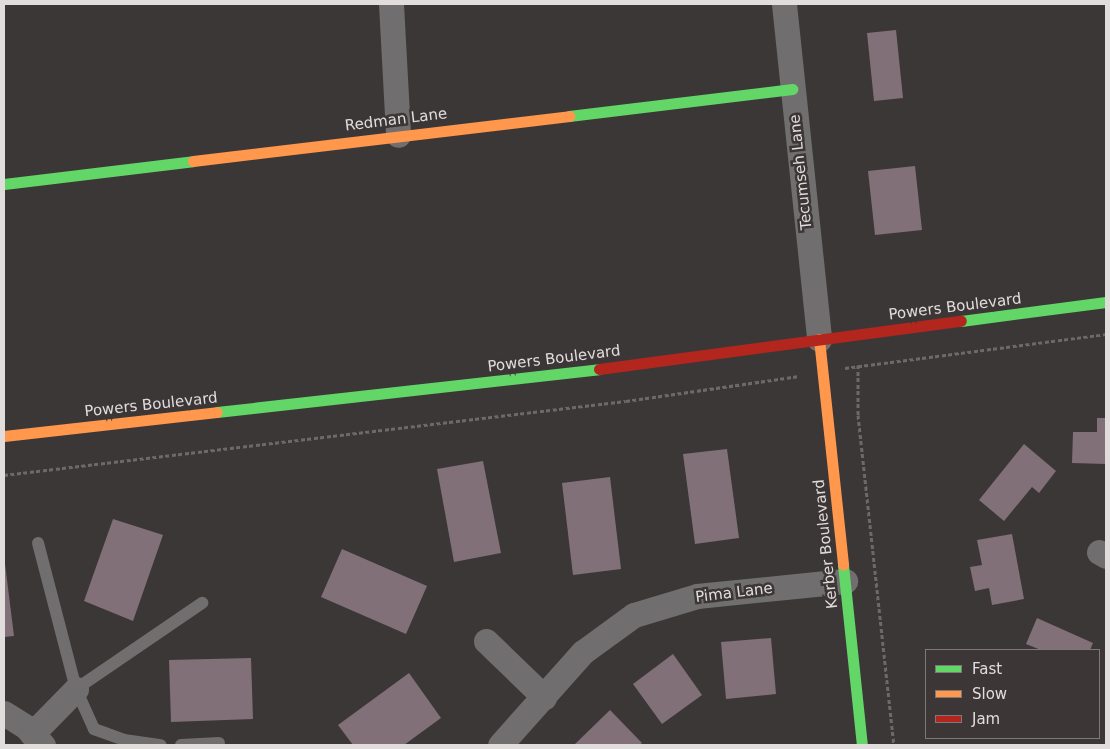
<!DOCTYPE html>
<html>
<head>
<meta charset="utf-8">
<style>
	body { margin:0 }
	#map { position:relative; width:1110px; height:749px; overflow:hidden; background:#3b3737; font-family:"DejaVu Sans",sans-serif }
	div>[style] { position:absolute }
	.building>* { inset:0; background:#817077 }
	.path>* { height:3px; margin-top:-1.5px; transform-origin:0; background:repeating-linear-gradient(90deg,#6b6a6a 0 4px,transparent 0 6.5px) }
	.lane>* { height:12px; margin:-6px; padding:0 6px; transform-origin:6px; border-radius:6px; background:#706e6e }
	.street>* { height:25px; margin:-12.5px; padding:0 12.5px; transform-origin:12.5px; border-radius:12.5px; background:#706e6e }
	.fast>* { height:11px; margin:-5.5px; padding:0 5.5px; transform-origin:5.5px; border-radius:5.5px; background:#63d668 }
	.slow>* { height:11px; margin:-5.5px; padding:0 5.5px; transform-origin:5.5px; border-radius:5.5px; background:#ff974d }
	.jam>* { height:11px; margin:-5.5px; padding:0 5.5px; transform-origin:5.5px; border-radius:5.5px; background:#b3261e }
	span { translate:-50% -50%; white-space:nowrap; text-align:center; line-height:1.15; -webkit-text-stroke:5px #3c3636; paint-order:stroke }
	.street-label { font-size:15px; color:#e1dddc }
	.frame { position:absolute; inset:0; border:5px solid #e1dddc; pointer-events:none }
	.legend { position:absolute; left:925px; top:649px; width:175px; height:90px; box-sizing:border-box; background:#3c3636; border:1px solid #7e7978; margin:0; padding:6px 9px; list-style:none; font-size:15px; color:#e1dddc }
	.legend li { display:flex; align-items:center; gap:10px; height:25px }
	.legend b { width:25px; border:1px solid #7e7978 }
</style>
</head>
<body>
<div id="map">
	<div class="building">
		<i style="clip-path:polygon(896px 30px,903px 98px,874px 101px,867px 33px)"></i>
		<i style="clip-path:polygon(915px 166px,922px 230px,875px 235px,868px 171px)"></i>
		<i style="clip-path:polygon(1097px 418px,1106px 418px,1106px 464px,1072px 463px,1073px 432px,1097px 432px)"></i>
		<i style="clip-path:polygon(1024px 444px,1056px 471px,1039px 493px,1032px 487px,1004px 521px,979px 500px)"></i>
		<i style="clip-path:polygon(727px 449px,739px 538px,695px 544px,683px 454px)"></i>
		<i style="clip-path:polygon(483px 461px,501px 553px,454px 562px,437px 469px)"></i>
		<i style="clip-path:polygon(610px 477px,621px 569px,573px 575px,562px 483px)"></i>
		<i style="clip-path:polygon(113px 519px,163px 535px,133px 621px,84px 601px)"></i>
		<i style="clip-path:polygon(1012px 534px,1024px 599px,992px 605px,989px 588px,975px 591px,970px 567px,982px 565px,977px 540px)"></i>
		<i style="clip-path:polygon(342px 549px,427px 586px,406px 634px,321px 597px)"></i>
		<i style="clip-path:polygon(4px 564px,5px 564px,14px 636px,4px 637px)"></i>
		<i style="clip-path:polygon(1037px 618px,1093px 643px,1090px 650px,1041px 650px,1026px 644px)"></i>
		<i style="clip-path:polygon(771px 638px,776px 694px,726px 699px,721px 642px)"></i>
		<i style="clip-path:polygon(673px 654px,702px 695px,662px 724px,633px 684px)"></i>
		<i style="clip-path:polygon(251px 658px,253px 719px,171px 722px,169px 660px)"></i>
		<i style="clip-path:polygon(409px 673px,441px 718px,404px 745px,353px 745px,338px 725px)"></i>
		<i style="clip-path:polygon(610px 710px,642px 743px,639px 745px,574px 745px)"></i>
	</div>
	<div class="path">
		<i style="left:858px;top:365px;width:50px;rotate:90deg"></i>
		<i style="left:858px;top:415px;width:332px;rotate:83.8deg"></i>
		<i style="left:845px;top:368px;width:263px;rotate:-7.4deg"></i>
		<i style="left:4px;top:475px;width:626px;rotate:-6.78deg"></i>
		<i style="left:626px;top:401px;width:175px;rotate:-8.2deg"></i>
	</div>
	<div class="lane">
		<i style="left:38px;top:543px;width:151px;rotate:75.4deg"></i>
		<i style="left:76px;top:689px;width:44px;rotate:65.8deg"></i>
		<i style="left:94px;top:729px;width:32px;rotate:20deg"></i>
		<i style="left:124px;top:740px;width:37px;rotate:8deg"></i>
		<i style="left:76px;top:689px;width:153px;rotate:-34.3deg"></i>
		<i style="left:181px;top:745px;width:38px;rotate:-3deg"></i>
	</div>
	<div class="street">
		<i style="left:391px;top:4px;width:131px;rotate:86.9deg"></i>
		<i style="left:784px;top:4px;width:337px;rotate:84deg"></i>
		<i style="left:1099px;top:552px;width:8px;rotate:30deg"></i>
		<i style="left:486px;top:641px;width:81px;rotate:44deg"></i>
		<i style="left:4px;top:713px;width:26px;rotate:32deg"></i>
		<i style="left:26px;top:727px;width:25px;rotate:47deg"></i>
		<i style="left:32px;top:734px;width:63px;rotate:-45.6deg"></i>
		<i style="left:500px;top:745px;width:125px;rotate:-48.3deg"></i>
		<i style="left:583px;top:652px;width:63px;rotate:-36deg"></i>
		<i style="left:634px;top:615px;width:66px;rotate:-16.8deg"></i>
		<i style="left:697px;top:596px;width:149px;rotate:-5.8deg"></i>
	</div>
	<div class="fast">
		<i style="left:569px;top:116px;width:225px;rotate:-6.9deg"></i>
		<i style="left:4px;top:184px;width:190px;rotate:-6.9deg"></i>
		<i style="left:961px;top:321px;width:146px;rotate:-7.5deg"></i>
		<i style="left:217px;top:412px;width:384px;rotate:-6.4deg"></i>
		<i style="left:843px;top:565px;width:181px;rotate:84deg"></i>
	</div>
	<div class="slow">
		<i style="left:193px;top:161px;width:379px;rotate:-6.8deg"></i>
		<i style="left:819px;top:339px;width:227px;rotate:83.9deg"></i>
		<i style="left:4px;top:436px;width:214px;rotate:-6.4deg"></i>
	</div>
	<div class="jam">
		<i style="left:599px;top:369px;width:365px;rotate:-7.6deg"></i>
	</div>
	<div class="street-label">
		<span style="left:396px;top:120px;rotate:-7deg">Redman Lane</span>
		<span style="left:801px;top:172px;rotate:-96deg">Tecumseh Lane</span>
		<span style="left:955px;top:307px;rotate:-7deg">Powers Boulevard</span>
		<span style="left:554px;top:359px;rotate:-7deg">Powers Boulevard</span>
		<span style="left:151px;top:405px;rotate:-6deg">Powers Boulevard</span>
		<span style="left:826px;top:544px;rotate:-96deg">Kerber Boulevard</span>
		<span style="left:734px;top:593px;rotate:-7deg">Pima Lane</span>
	</div>
	<div class="frame"></div>
	<ul class="legend">
	<li><b style="height:6px;background:#63d668"></b>Fast</li>
	<li><b style="height:6px;background:#ff974d"></b>Slow</li>
	<li><b style="height:6px;background:#b3261e"></b>Jam</li>
	</ul>
</div>
</body>
</html>
